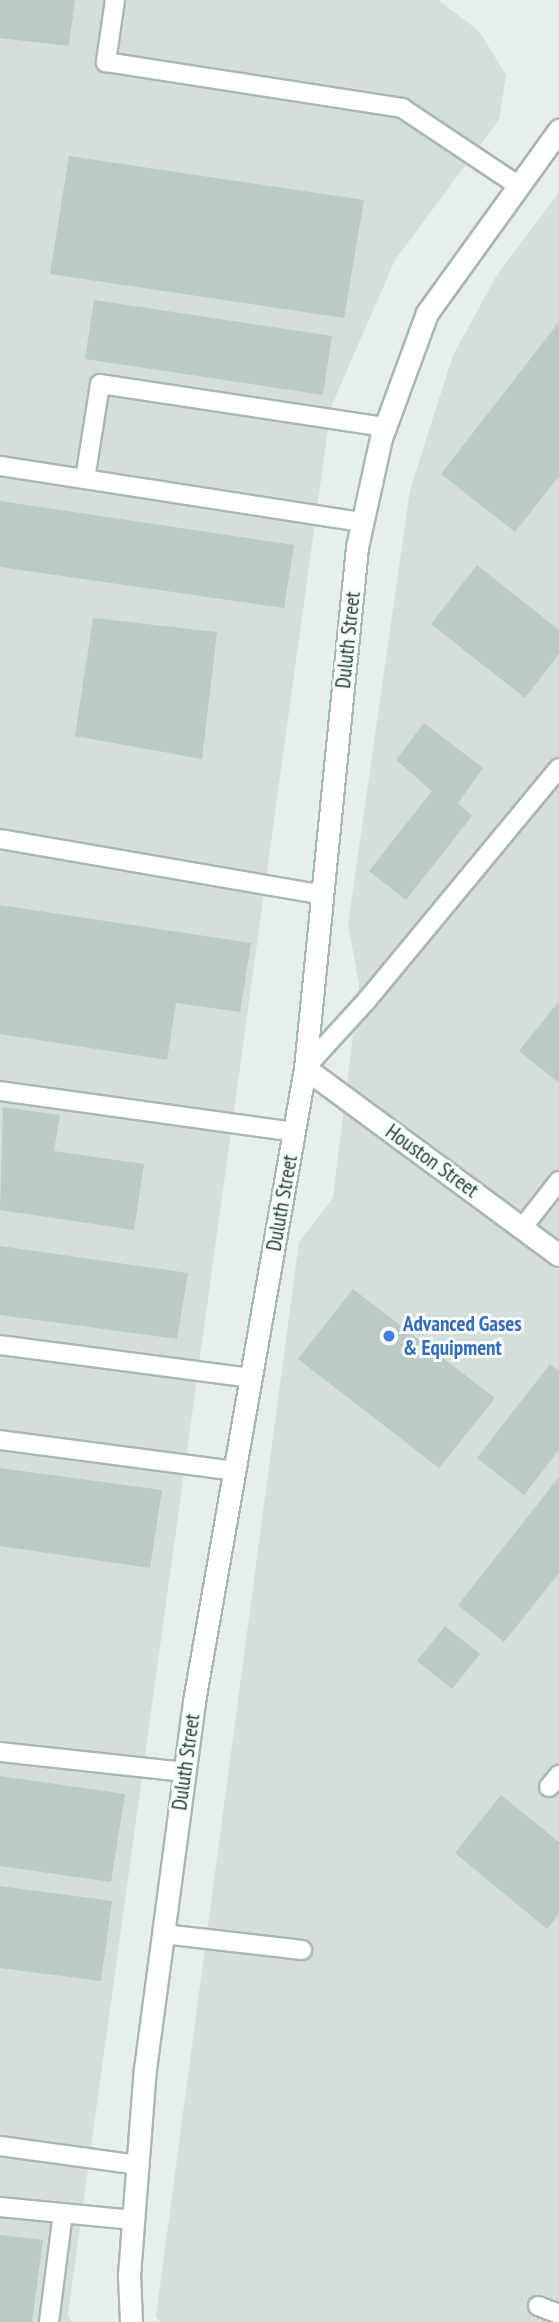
<!DOCTYPE html>
<html>
<head>
<meta charset="utf-8">
<style>
	body { margin:0 }
	#map { position:relative; width:559px; height:2322px; overflow:hidden; background:#e6efeb; font-family:"PT Sans Narrow",sans-serif }
	div>[style] { position:absolute }
	.built>* { inset:0; background:#d4dfda }
	.building>* { inset:0; background:#bbcac4 }
	.roads { filter:drop-shadow(2px 0 #a8b8b2) drop-shadow(-2px 0 #a8b8b2) drop-shadow(0 2px #a8b8b2) drop-shadow(0 -2px #a8b8b2) }
	.service>* { height:18px; margin:-9px; padding:0 9px; transform-origin:9px; border-radius:9px; background:#fff }
	.minor>* { height:21px; margin:-10.5px; padding:0 10.5px; transform-origin:10.5px; border-radius:10.5px; background:#fff }
	.dots>* { width:19px; height:19px; translate:-50% -50%; box-sizing:border-box; border:4px solid #f7fbf9; border-radius:50% }
	span { translate:-50% -50%; white-space:nowrap; text-align:center; line-height:1.15; -webkit-text-stroke:6px #f7fbf9; paint-order:stroke }
	.street-label { font-size:21px; color:#24423a }
	.shop-label { font-size:21px; color:#366cbe; font-weight:700 }
	.left { translate:0 -50%; text-align:left }
</style>
</head>
<body>
<div id="map">
	<div class="built">
		<i style="clip-path:polygon(0 0,438px 0,479px 31px,506px 75px,499px 120px,395px 260px,331px 407px,68px 2314px,71px 2322px,0 2322px)"></i>
		<i style="clip-path:polygon(559px 192px,559px 2322px,160px 2322px,156px 2316px,299px 1242px,333px 1198px,359px 984px,348px 925px,410px 490px,453px 355px,497px 275px)"></i>
	</div>
	<div class="building">
		<i style="clip-path:polygon(0 0,75px 0,69px 46px,0 38px)"></i>
		<i style="clip-path:polygon(69px 156px,364px 200px,344px 318px,50px 274px)"></i>
		<i style="clip-path:polygon(94px 300px,332px 336px,323px 395px,85px 359px)"></i>
		<i style="clip-path:polygon(559px 322px,559px 476px,515px 532px,441px 474px)"></i>
		<i style="clip-path:polygon(0 501px,294px 545px,284px 608px,0 567px)"></i>
		<i style="clip-path:polygon(477px 565px,559px 630px,559px 654px,525px 698px,431px 624px)"></i>
		<i style="clip-path:polygon(93px 618px,217px 632px,202px 759px,75px 736px)"></i>
		<i style="clip-path:polygon(424px 723px,483px 768px,458px 803px,472px 816px,406px 900px,369px 871px,432px 791px,396px 760px)"></i>
		<i style="clip-path:polygon(0 905px,251px 943px,240px 1012px,176px 1003px,167px 1060px,0 1034px)"></i>
		<i style="clip-path:polygon(559px 1001px,559px 1083px,519px 1051px)"></i>
		<i style="clip-path:polygon(3px 1107px,60px 1115px,54px 1151px,144px 1164px,134px 1230px,0 1210px)"></i>
		<i style="clip-path:polygon(0 1246px,188px 1273px,177px 1339px,0 1315px)"></i>
		<i style="clip-path:polygon(353px 1289px,495px 1398px,439px 1468px,298px 1359px)"></i>
		<i style="clip-path:polygon(550px 1364px,559px 1371px,559px 1450px,524px 1495px,477px 1458px)"></i>
		<i style="clip-path:polygon(0 1468px,162px 1490px,150px 1568px,0 1546px)"></i>
		<i style="clip-path:polygon(559px 1477px,559px 1573px,504px 1642px,458px 1605px)"></i>
		<i style="clip-path:polygon(445px 1626px,480px 1654px,452px 1689px,417px 1661px)"></i>
		<i style="clip-path:polygon(0 1776px,125px 1794px,111px 1882px,0 1866px)"></i>
		<i style="clip-path:polygon(501px 1795px,559px 1842px,559px 1914px,547px 1929px,455px 1853px)"></i>
		<i style="clip-path:polygon(0 1886px,112px 1901px,101px 1981px,0 1968px)"></i>
		<i style="clip-path:polygon(0 2235px,43px 2240px,32px 2322px,0 2322px)"></i>
	</div>
	<div class="roads">
		<div class="service">
			<i style="left:115px;top:0;width:63px;rotate:98.3deg"></i>
			<i style="left:106px;top:62px;width:300px;rotate:8.8deg"></i>
			<i style="left:402px;top:108px;width:141px;rotate:33.7deg"></i>
			<i style="left:0;top:466px;width:367px;rotate:8.8deg"></i>
			<i style="left:85px;top:479px;width:96px;rotate:-81deg"></i>
			<i style="left:100px;top:384px;width:288px;rotate:8.6deg"></i>
			<i style="left:0;top:839px;width:328px;rotate:9.8deg"></i>
			<i style="left:305px;top:1068px;width:92px;rotate:-47.6deg"></i>
			<i style="left:367px;top:1000px;width:301px;rotate:-50.4deg"></i>
			<i style="left:0;top:1091px;width:297px;rotate:7.9deg"></i>
			<i style="left:522px;top:1228px;width:60px;rotate:-51.8deg"></i>
			<i style="left:0;top:1345px;width:253px;rotate:7.5deg"></i>
			<i style="left:0;top:1440px;width:237px;rotate:7.5deg"></i>
			<i style="left:0;top:1752px;width:186px;rotate:6.2deg"></i>
			<i style="left:549px;top:1787px;width:16px;rotate:-50deg"></i>
			<i style="left:164px;top:1934px;width:139px;rotate:6.6deg"></i>
			<i style="left:0;top:2146px;width:139px;rotate:7.8deg"></i>
			<i style="left:0;top:2207px;width:134px;rotate:5.6deg"></i>
			<i style="left:538px;top:2306px;width:22px;rotate:21deg"></i>
			<i style="left:49px;top:2322px;width:110px;rotate:-82.7deg"></i>
		</div>
		<div class="minor">
			<i style="left:305px;top:1068px;width:315px;rotate:36.4deg"></i>
			<i style="left:131px;top:2322px;width:47px;rotate:-92.4deg"></i>
			<i style="left:129px;top:2275px;width:207px;rotate:-85.6deg"></i>
			<i style="left:145px;top:2069px;width:371px;rotate:-82.4deg"></i>
			<i style="left:194px;top:1701px;width:643px;rotate:-80.05deg"></i>
			<i style="left:305px;top:1068px;width:524px;rotate:-84.3deg"></i>
			<i style="left:357px;top:547px;width:112px;rotate:-77.6deg"></i>
			<i style="left:381px;top:438px;width:133px;rotate:-69.8deg"></i>
			<i style="left:427px;top:313px;width:226px;rotate:-54.2deg"></i>
		</div>
	</div>
	<div class="dots">
		<i style="left:389px;top:1336px;background:#3f7fe0"></i>
	</div>
	<div class="street-label">
		<span style="left:348px;top:640px;rotate:-84deg">Duluth Street</span>
		<span style="left:432px;top:1161px;rotate:36deg">Houston Street</span>
		<span style="left:282px;top:1203px;rotate:-80deg">Duluth Street</span>
		<span style="left:186px;top:1762px;rotate:-82deg">Duluth Street</span>
	</div>
	<div class="shop-label">
		<span class="left" style="left:403px;top:1336px">Advanced Gases<br>&amp; Equipment</span>
	</div>
</div>
</body>
</html>
